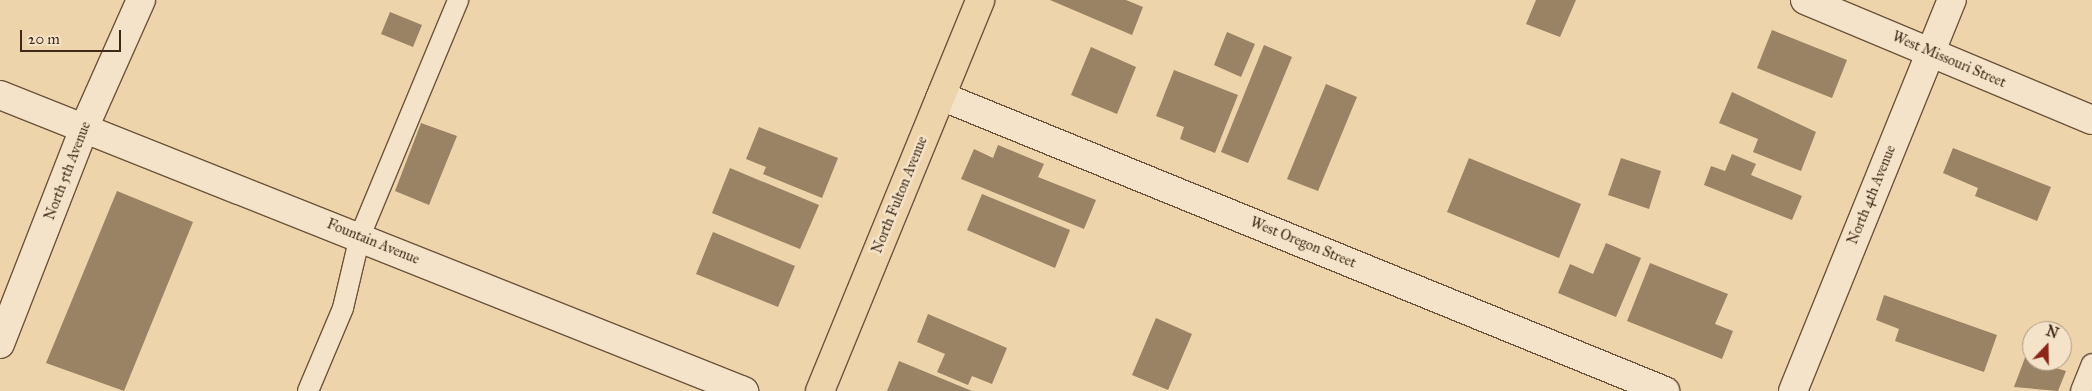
<!DOCTYPE html>
<html>
<head>
<meta charset="utf-8">
<style>
	body { margin:0 }
	#map { position:relative; width:2092px; height:391px; overflow:hidden; background:#eed4aa; font-family:"IM FELL Great Primer",serif }
	div>[style] { position:absolute }
	.building>* { inset:0; background:#9a8264 }
	.roads { filter:drop-shadow(1px 0 #6c543c) drop-shadow(-1px 0 #6c543c) drop-shadow(0 1px #6c543c) drop-shadow(0 -1px #6c543c) }
	.lane>* { height:20px; margin:-10px; padding:0 10px; transform-origin:10px; border-radius:10px; background:#f4e3c8 }
	.street>* { height:28px; margin:-14px; padding:0 14px; transform-origin:14px; border-radius:14px; background:#f4e3c8 }
	.primary>* { height:28px; margin:-14px; padding:0 14px; transform-origin:14px; border-radius:14px; background:#eed4aa }
	span { translate:-50% -50%; white-space:nowrap; text-align:center; line-height:1.15; -webkit-text-stroke:5px #f4e3c8; paint-order:stroke }
	.street-label { font-size:14px; color:#402918 }
	.north { position:absolute; left:2022px; top:321px; width:50px; height:50px; box-sizing:border-box; background:#f4e3c8; border:1px solid #ac9982; border-radius:50%; rotate:21deg; font-size:14px; font-weight:700; line-height:20px; text-align:center; color:#402918 }
	.north::after { content:''; display:block; margin:auto; width:18px; height:22px; background:#8f2418; clip-path:polygon(50% 0,100% 100%,50% 72%,0 100%) }
	.scale { position:absolute; left:20px; top:30px; width:101px; height:22px; box-sizing:border-box; border:2px solid #402918; border-top:0; padding-left:6px; font-size:15px; line-height:18px; white-space:nowrap; color:#402918; -webkit-text-stroke:4px #f4e3c8; paint-order:stroke }
</style>
</head>
<body>
<div id="map">
	<div class="building">
		<i style="clip-path:polygon(1050px 0,1126px 0,1143px 7px,1132px 35px)"></i>
		<i style="clip-path:polygon(1536px 0,1576px 0,1560px 37px,1526px 24px)"></i>
		<i style="clip-path:polygon(390px 12px,422px 25px,413px 47px,381px 34px)"></i>
		<i style="clip-path:polygon(1772px 30px,1847px 60px,1832px 98px,1757px 68px)"></i>
		<i style="clip-path:polygon(1227px 32px,1255px 44px,1241px 77px,1214px 65px)"></i>
		<i style="clip-path:polygon(1264px 45px,1292px 57px,1248px 163px,1221px 152px)"></i>
		<i style="clip-path:polygon(1091px 47px,1136px 67px,1117px 114px,1071px 95px)"></i>
		<i style="clip-path:polygon(1174px 70px,1238px 95px,1215px 153px,1180px 139px,1184px 127px,1156px 116px)"></i>
		<i style="clip-path:polygon(1326px 84px,1357px 97px,1318px 191px,1287px 179px)"></i>
		<i style="clip-path:polygon(1732px 92px,1816px 132px,1801px 171px,1753px 152px,1758px 139px,1719px 123px)"></i>
		<i style="clip-path:polygon(421px 123px,457px 136px,429px 205px,395px 191px)"></i>
		<i style="clip-path:polygon(759px 127px,838px 158px,822px 198px,763px 174px,766px 167px,746px 159px)"></i>
		<i style="clip-path:polygon(998px 145px,1044px 164px,1038px 177px,1096px 200px,1084px 229px,961px 179px,974px 149px,993px 158px)"></i>
		<i style="clip-path:polygon(1953px 148px,2051px 187px,2037px 221px,1975px 196px,1978px 188px,1943px 173px)"></i>
		<i style="clip-path:polygon(1732px 154px,1756px 164px,1751px 175px,1802px 196px,1792px 220px,1704px 185px,1711px 166px,1725px 171px)"></i>
		<i style="clip-path:polygon(1469px 158px,1581px 204px,1559px 258px,1447px 212px)"></i>
		<i style="clip-path:polygon(1621px 158px,1661px 171px,1649px 209px,1608px 195px)"></i>
		<i style="clip-path:polygon(730px 168px,819px 205px,800px 249px,712px 213px)"></i>
		<i style="clip-path:polygon(117px 191px,193px 222px,124px 391px,46px 363px)"></i>
		<i style="clip-path:polygon(982px 194px,1070px 230px,1055px 268px,967px 230px)"></i>
		<i style="clip-path:polygon(713px 232px,795px 266px,778px 307px,696px 274px)"></i>
		<i style="clip-path:polygon(1606px 243px,1641px 258px,1616px 317px,1558px 293px,1570px 264px,1593px 274px)"></i>
		<i style="clip-path:polygon(1650px 263px,1728px 294px,1715px 324px,1733px 331px,1722px 359px,1627px 321px)"></i>
		<i style="clip-path:polygon(1884px 295px,1997px 335px,1984px 372px,1895px 341px,1899px 329px,1876px 320px)"></i>
		<i style="clip-path:polygon(928px 314px,1007px 348px,992px 384px,972px 376px,968px 385px,937px 372px,945px 354px,917px 342px)"></i>
		<i style="clip-path:polygon(1156px 318px,1192px 334px,1168px 390px,1132px 375px)"></i>
		<i style="clip-path:polygon(2026px 355px,2032px 361px,2066px 371px,2058px 391px,2014px 387px)"></i>
		<i style="clip-path:polygon(899px 361px,972px 391px,887px 391px)"></i>
	</div>
	<div class="roads">
		<div class="lane">
			<i style="left:308px;top:391px;width:90px;rotate:-67.1deg"></i>
			<i style="left:343px;top:308px;width:74px;rotate:-76.7deg"></i>
			<i style="left:360px;top:236px;width:256px;rotate:-67.4deg"></i>
			<i style="left:2081px;top:391px;width:29px;rotate:-68deg"></i>
		</div>
		<div class="street">
			<i style="left:1805px;top:0;width:311px;rotate:22.7deg"></i>
			<i style="left:0;top:95px;width:801px;rotate:21.7deg"></i>
			<i style="left:941px;top:96px;width:782px;rotate:22.17deg"></i>
			<i style="left:0;top:344px;width:232px;rotate:-68.7deg"></i>
			<i style="left:84px;top:128px;width:140px;rotate:-66deg"></i>
			<i style="left:1793px;top:391px;width:422px;rotate:-67.9deg"></i>
		</div>
		<div class="primary">
			<i style="left:820px;top:391px;width:422px;rotate:-67.7deg"></i>
		</div>
	</div>
	<div class="street-label">
		<span style="left:1949px;top:60px;rotate:23deg">West Missouri Street</span>
		<span style="left:68px;top:171px;rotate:-69deg">North 5th Avenue</span>
		<span style="left:900px;top:195px;rotate:-68deg">North Fulton Avenue</span>
		<span style="left:1872px;top:195px;rotate:-68deg">North 4th Avenue</span>
		<span style="left:373px;top:242px;rotate:22deg">Fountain Avenue</span>
		<span style="left:1303px;top:243px;rotate:22deg">West Oregon Street</span>
	</div>
	<div class="north">N</div>
	<div class="scale">20 m</div>
</div>
</body>
</html>
